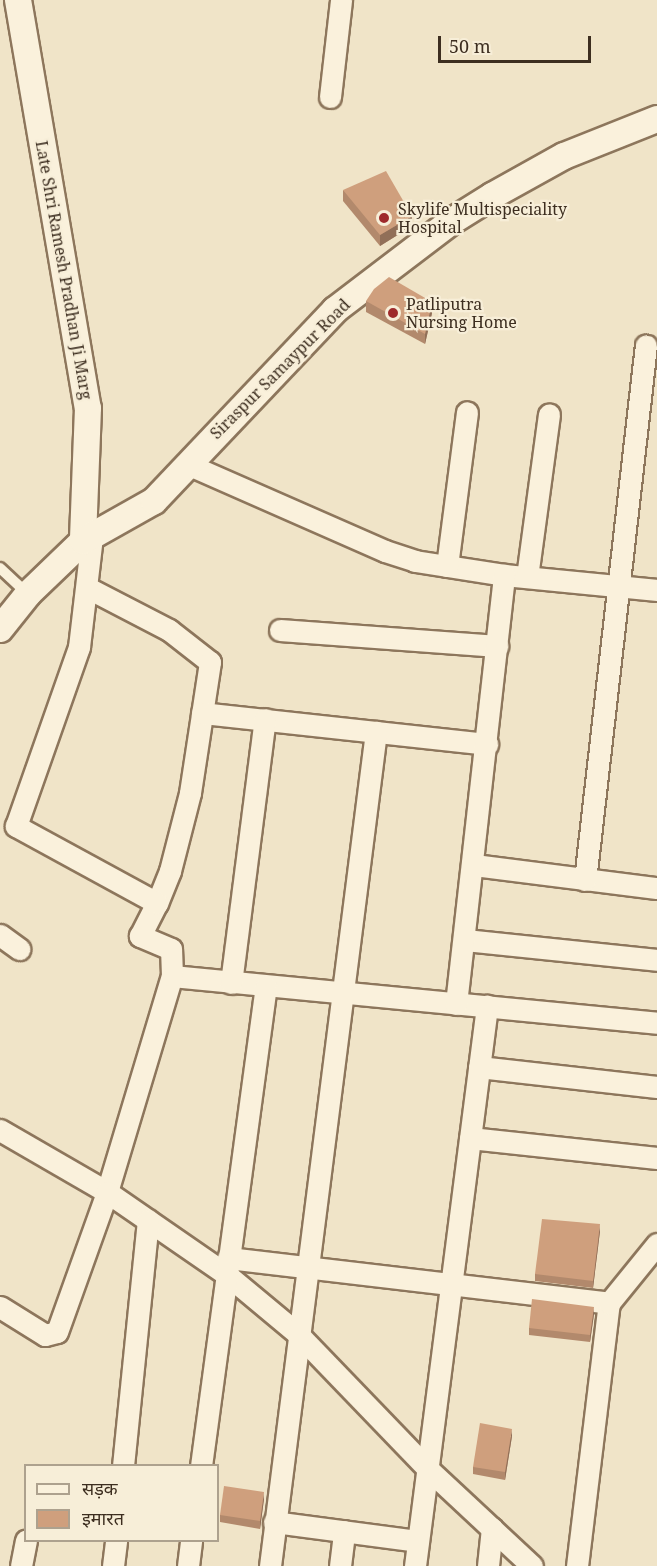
<!DOCTYPE html>
<html>
<head>
<meta charset="utf-8">
<style>
	body { margin:0 }
	#map { position:relative; width:657px; height:1566px; overflow:hidden; background:#f0e4c8; font-family:"Noto Serif","Noto Sans Devanagari",serif }
	div>[style] { position:absolute }
	.roads { filter:drop-shadow(2px 0 #8d765c) drop-shadow(-2px 0 #8d765c) drop-shadow(0 2px #8d765c) drop-shadow(0 -2px #8d765c) }
	.service>* { height:10px; margin:-5px; padding:0 5px; transform-origin:5px; border-radius:5px; background:#faf1dc }
	.minor>* { height:21px; margin:-10.5px; padding:0 10.5px; transform-origin:10.5px; border-radius:10.5px; background:#faf1dc }
	.tertiary>* { height:26px; margin:-13px; padding:0 13px; transform-origin:13px; border-radius:13px; background:#faf1dc }
	.wall>* { inset:0; background:#b2896c }
	.shaded-wall>* { inset:0; background:#916f58 }
	.building>* { inset:0; background:#cf9f7d }
	.dots>* { width:16px; height:16px; translate:-50% -50%; box-sizing:border-box; border:3px solid #f7eed8; border-radius:50% }
	span { translate:-50% -50%; white-space:nowrap; text-align:center; line-height:1.15; -webkit-text-stroke:4.5px #f7eed8; paint-order:stroke }
	.poi-label { font-size:16px; color:#3d2e20 }
	.left { translate:0 -50%; text-align:left }
	.street-label { font-size:16px; color:#3d2e20 }
	.legend { position:absolute; left:24px; top:1464px; width:195px; height:78px; box-sizing:border-box; background:#f7eed8; border:2px solid #ada18e; margin:0; padding:8px 10px; list-style:none; font-size:18px; color:#3d2e20 }
	.legend li { display:flex; align-items:center; gap:12px; height:30px }
	.legend b { width:30px; border:2px solid #ada18e }
	.scale { position:absolute; left:438px; top:36px; width:153px; height:27px; box-sizing:border-box; border:3px solid #3d2e20; border-top:0; padding-left:8px; font-size:18px; line-height:21px; white-space:nowrap; color:#3d2e20; -webkit-text-stroke:4px #f7eed8; paint-order:stroke }
</style>
</head>
<body>
<div id="map">
	<div class="roads">
		<div class="service">
			<i style="left:0;top:568px;width:38px;rotate:43deg"></i>
		</div>
		<div class="minor">
			<i style="left:330px;top:97px;width:98px;rotate:-83.5deg"></i>
			<i style="left:187px;top:464px;width:216px;rotate:23.7deg"></i>
			<i style="left:385px;top:551px;width:32px;rotate:18deg"></i>
			<i style="left:415px;top:561px;width:90px;rotate:8.9deg"></i>
			<i style="left:504px;top:575px;width:154px;rotate:5.6deg"></i>
			<i style="left:447px;top:566px;width:155px;rotate:-82.6deg"></i>
			<i style="left:527px;top:577px;width:164px;rotate:-82.3deg"></i>
			<i style="left:88px;top:588px;width:91px;rotate:27.4deg"></i>
			<i style="left:169px;top:630px;width:52px;rotate:38deg"></i>
			<i style="left:210px;top:662px;width:133px;rotate:98.7deg"></i>
			<i style="left:190px;top:793px;width:81px;rotate:104.4deg"></i>
			<i style="left:170px;top:871px;width:35px;rotate:112deg"></i>
			<i style="left:280px;top:630px;width:218px;rotate:4.2deg"></i>
			<i style="left:202px;top:713px;width:287px;rotate:6.2deg"></i>
			<i style="left:474px;top:865px;width:184px;rotate:7.2deg"></i>
			<i style="left:585px;top:880px;width:538px;rotate:-83.5deg"></i>
			<i style="left:0;top:935px;width:24px;rotate:36deg"></i>
			<i style="left:465px;top:940px;width:193px;rotate:5.9deg"></i>
			<i style="left:172px;top:976px;width:487px;rotate:5.5deg"></i>
			<i style="left:231px;top:983px;width:266px;rotate:-82.7deg"></i>
			<i style="left:456px;top:1004px;width:432px;rotate:-83.6deg"></i>
			<i style="left:479px;top:1067px;width:179px;rotate:6.4deg"></i>
			<i style="left:0;top:1130px;width:124px;rotate:30.1deg"></i>
			<i style="left:107px;top:1192px;width:226px;rotate:-73.3deg"></i>
			<i style="left:172px;top:976px;width:27px;rotate:-92deg"></i>
			<i style="left:171px;top:949px;width:34px;rotate:-157deg"></i>
			<i style="left:140px;top:936px;width:37px;rotate:-63deg"></i>
			<i style="left:157px;top:903px;width:161px;rotate:-151.4deg"></i>
			<i style="left:16px;top:826px;width:190px;rotate:-70.6deg"></i>
			<i style="left:79px;top:647px;width:112px;rotate:-83.3deg"></i>
			<i style="left:470px;top:1138px;width:188px;rotate:6.1deg"></i>
			<i style="left:228px;top:1258px;width:384px;rotate:6.7deg"></i>
			<i style="left:0;top:1307px;width:53px;rotate:31.9deg"></i>
			<i style="left:45px;top:1335px;width:12px;rotate:-14deg"></i>
			<i style="left:57px;top:1332px;width:149px;rotate:-70.3deg"></i>
			<i style="left:107px;top:1192px;width:145px;rotate:34.6deg"></i>
			<i style="left:226px;top:1274px;width:94px;rotate:39.8deg"></i>
			<i style="left:298px;top:1334px;width:187px;rotate:46.1deg"></i>
			<i style="left:428px;top:1469px;width:142px;rotate:43deg"></i>
			<i style="left:123px;top:1466px;width:247px;rotate:-84.2deg"></i>
			<i style="left:201px;top:1466px;width:484px;rotate:-82.3deg"></i>
			<i style="left:274px;top:1522px;width:145px;rotate:7.5deg"></i>
			<i style="left:21px;top:1566px;width:26px;rotate:-79deg"></i>
			<i style="left:113px;top:1566px;width:26px;rotate:-83deg"></i>
			<i style="left:188px;top:1566px;width:26px;rotate:-83deg"></i>
			<i style="left:270px;top:1566px;width:841px;rotate:-82.76deg"></i>
			<i style="left:340px;top:1566px;width:35px;rotate:-83deg"></i>
			<i style="left:415px;top:1566px;width:565px;rotate:-82.67deg"></i>
			<i style="left:488px;top:1566px;width:38px;rotate:-84deg"></i>
			<i style="left:577px;top:1566px;width:265px;rotate:-83.1deg"></i>
			<i style="left:609px;top:1303px;width:76px;rotate:-50.9deg"></i>
		</div>
		<div class="tertiary">
			<i style="left:18px;top:0;width:414px;rotate:80.3deg"></i>
			<i style="left:88px;top:408px;width:133px;rotate:92.2deg"></i>
			<i style="left:0;top:629px;width:45px;rotate:-51.3deg"></i>
			<i style="left:28px;top:594px;width:76px;rotate:-43.9deg"></i>
			<i style="left:83px;top:541px;width:81px;rotate:-29.4deg"></i>
			<i style="left:154px;top:501px;width:263px;rotate:-46.5deg"></i>
			<i style="left:335px;top:310px;width:143px;rotate:-37.3deg"></i>
			<i style="left:449px;top:223px;width:51px;rotate:-32.1deg"></i>
			<i style="left:492px;top:196px;width:82px;rotate:-29.1deg"></i>
			<i style="left:564px;top:156px;width:100px;rotate:-21.7deg"></i>
		</div>
	</div>
	<div class="wall">
		<i style="clip-path:polygon(343px 190px,412px 226px,380px 246px,343px 201px)"></i>
		<i style="clip-path:polygon(366px 301px,432px 313px,425px 344px,366px 312px)"></i>
		<i style="clip-path:polygon(600px 1231px,593px 1288px,535px 1281px,535px 1274px)"></i>
		<i style="clip-path:polygon(594px 1314px,590px 1342px,529px 1335px,529px 1328px)"></i>
		<i style="clip-path:polygon(512px 1436px,505px 1480px,473px 1474px,473px 1467px)"></i>
		<i style="clip-path:polygon(264px 1499px,260px 1529px,220px 1522px,220px 1515px)"></i>
	</div>
	<div class="shaded-wall">
		<i style="clip-path:polygon(412px 216px,412px 226px,380px 246px,380px 235px)"></i>
		<i style="clip-path:polygon(432px 302px,432px 313px,425px 344px,425px 334px)"></i>
		<i style="clip-path:polygon(600px 1224px,600px 1231px,593px 1288px,593px 1281px)"></i>
		<i style="clip-path:polygon(594px 1307px,594px 1314px,590px 1342px,590px 1335px)"></i>
		<i style="clip-path:polygon(512px 1429px,512px 1436px,505px 1480px,505px 1472px)"></i>
		<i style="clip-path:polygon(264px 1492px,264px 1499px,260px 1529px,260px 1521px)"></i>
	</div>
	<div class="building">
		<i style="clip-path:polygon(386px 171px,412px 216px,380px 235px,343px 190px)"></i>
		<i style="clip-path:polygon(389px 277px,432px 302px,425px 334px,366px 301px,374px 289px)"></i>
		<i style="clip-path:polygon(542px 1219px,600px 1224px,593px 1281px,535px 1274px)"></i>
		<i style="clip-path:polygon(532px 1299px,594px 1307px,590px 1335px,529px 1328px)"></i>
		<i style="clip-path:polygon(480px 1423px,512px 1429px,505px 1472px,473px 1467px)"></i>
		<i style="clip-path:polygon(224px 1486px,264px 1492px,260px 1521px,220px 1515px)"></i>
	</div>
	<div class="dots">
		<i style="left:384px;top:218px;background:#9e2a2b"></i>
		<i style="left:393px;top:313px;background:#9e2a2b"></i>
	</div>
	<div class="poi-label">
		<span class="left" style="left:398px;top:218px">Skylife Multispeciality<br>Hospital</span>
		<span class="left" style="left:406px;top:313px">Patliputra<br>Nursing Home</span>
	</div>
	<div class="street-label">
		<span style="left:64px;top:270px;rotate:80deg">Late Shri Ramesh Pradhan Ji Marg</span>
		<span style="left:280px;top:369px;rotate:-45deg">Siraspur Samaypur Road</span>
	</div>
	<ul class="legend">
	<li><b style="height:8px;background:#faf1dc"></b>सड़क</li>
	<li><b style="height:16px;background:#cf9f7d"></b>इमारत</li>
	</ul>
	<div class="scale">50 m</div>
</div>
</body>
</html>
